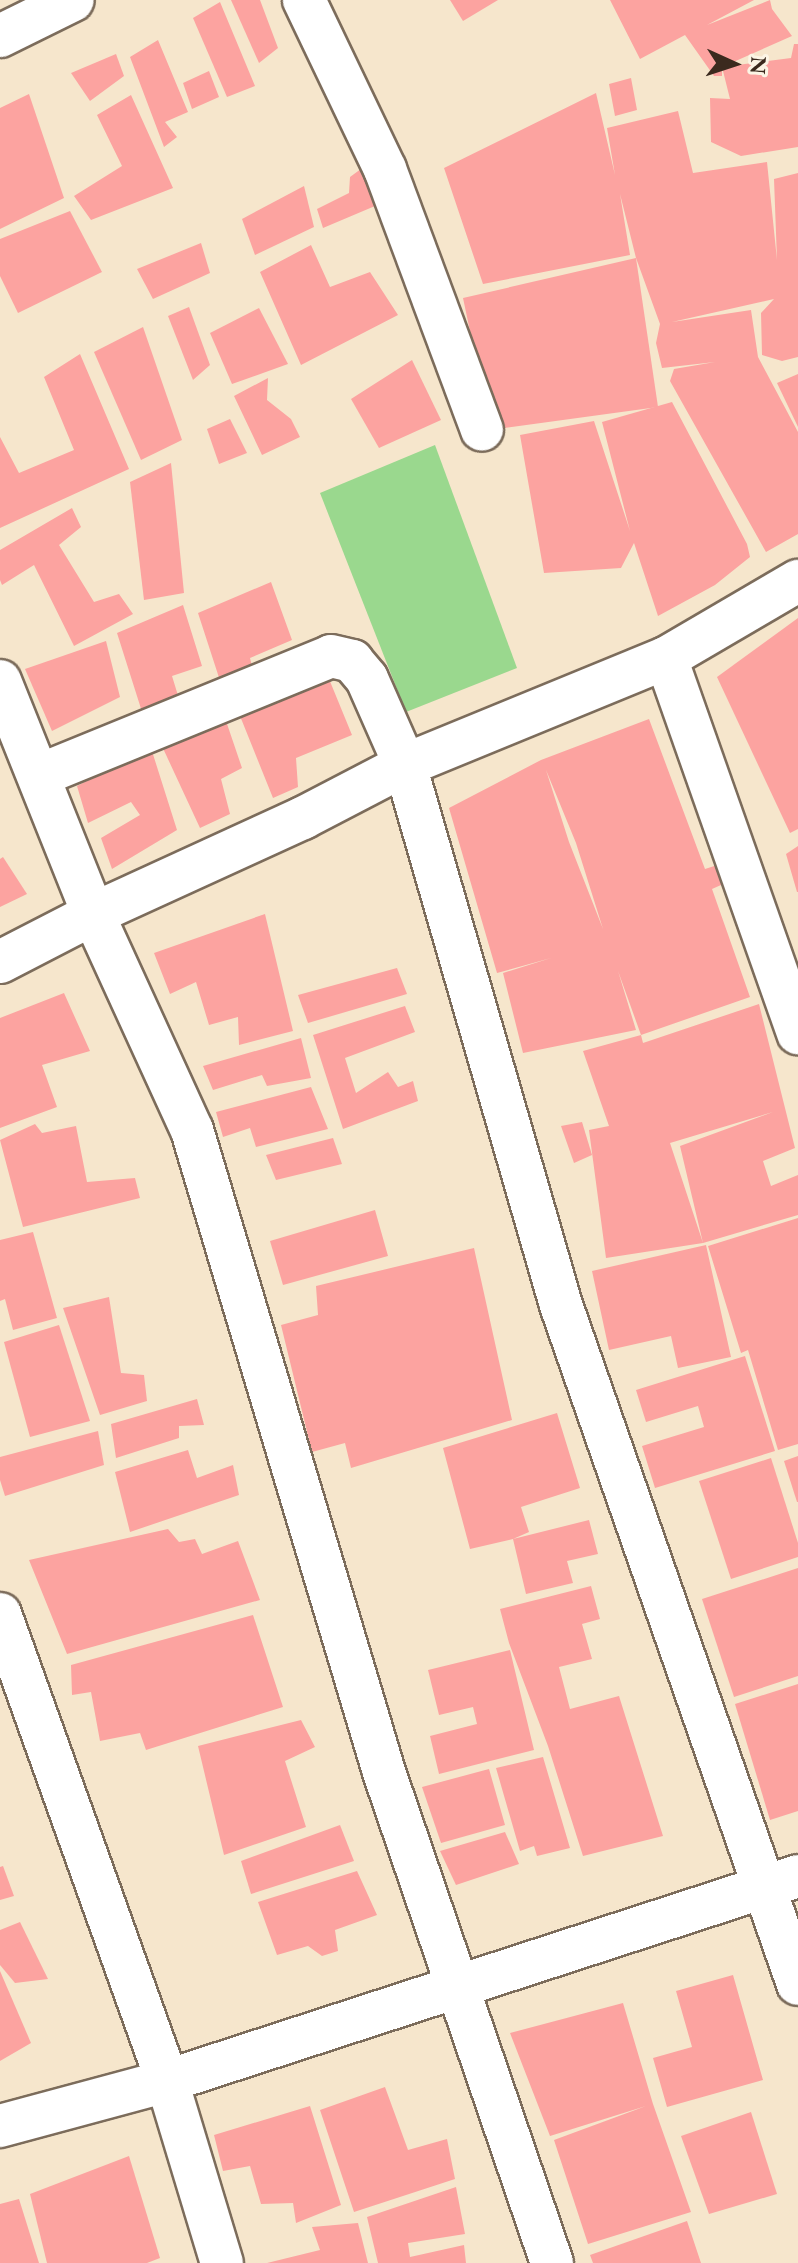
<!DOCTYPE html>
<html>
<head>
<meta charset="utf-8">
<style>
	body { margin:0 }
	#map { position:relative; width:798px; height:2263px; overflow:hidden; background:#f6e6cc; font-family:"EB Garamond",serif }
	div>[style] { position:absolute }
	.green>* { inset:0; background:#9ad88e }
	.building>* { inset:0; background:#fca3a0 }
	.roads { filter:drop-shadow(2px 0 #7c6c5b) drop-shadow(-2px 0 #7c6c5b) drop-shadow(0 2px #7c6c5b) drop-shadow(0 -2px #7c6c5b) }
	.street>* { height:42px; margin:-21px; padding:0 21px; transform-origin:21px; border-radius:21px; background:#fff }
	span { translate:-50% -50%; white-space:nowrap; text-align:center; line-height:1.15; -webkit-text-stroke:7px #fcf5e5; paint-order:stroke }
	.north { position:absolute; left:694px; top:24px; width:80px; height:80px; -webkit-text-stroke:6px #fcf5e5; paint-order:stroke; rotate:93deg; font-size:22px; font-weight:700; line-height:32px; text-align:center; color:#3b2a1e }
	.north::after { content:''; display:block; margin:auto; width:28px; height:36px; background:#3b2a1e; clip-path:polygon(50% 0,100% 100%,50% 72%,0 100%) }
</style>
</head>
<body>
<div id="map">
	<div class="green">
		<i style="clip-path:polygon(435px 445px,517px 668px,406px 712px,320px 493px)"></i>
	</div>
	<div class="building">
		<i style="clip-path:polygon(231px 0,260px 0,278px 48px,259px 63px)"></i>
		<i style="clip-path:polygon(450px 0,498px 0,463px 21px)"></i>
		<i style="clip-path:polygon(610px 0,754px 0,707px 25px,770px 0,772px 9px,792px 36px,722px 67px,722px 76px,714px 76px,685px 35px,640px 59px)"></i>
		<i style="clip-path:polygon(220px 2px,255px 86px,227px 97px,193px 18px)"></i>
		<i style="clip-path:polygon(158px 40px,188px 112px,165px 122px,177px 137px,164px 147px,130px 57px)"></i>
		<i style="clip-path:polygon(794px 44px,798px 44px,798px 147px,741px 156px,711px 142px,710px 98px,730px 99px,722px 67px,791px 58px)"></i>
		<i style="clip-path:polygon(116px 54px,124px 76px,90px 101px,71px 73px)"></i>
		<i style="clip-path:polygon(209px 71px,219px 97px,192px 109px,183px 83px)"></i>
		<i style="clip-path:polygon(631px 78px,637px 110px,615px 116px,609px 84px)"></i>
		<i style="clip-path:polygon(596px 93px,615px 175px,607px 128px,678px 111px,693px 173px,767px 162px,777px 260px,774px 179px,798px 173px,798px 357px,782px 361px,762px 355px,761px 313px,774px 299px,672px 322px,751px 310px,758px 357px,798px 432px,798px 534px,766px 552px,670px 381px,674px 369px,715px 362px,662px 368px,656px 343px,660px 324px,636px 258px,620px 194px,630px 255px,483px 284px,444px 168px)"></i>
		<i style="clip-path:polygon(29px 94px,64px 198px,0 229px,0 108px)"></i>
		<i style="clip-path:polygon(131px 95px,173px 188px,91px 220px,74px 196px,122px 166px,97px 115px)"></i>
		<i style="clip-path:polygon(365px 166px,375px 206px,323px 228px,317px 209px,349px 193px,350px 177px)"></i>
		<i style="clip-path:polygon(304px 186px,314px 227px,255px 255px,242px 219px)"></i>
		<i style="clip-path:polygon(70px 211px,102px 272px,18px 313px,0 276px,0 239px)"></i>
		<i style="clip-path:polygon(201px 243px,210px 273px,153px 299px,137px 269px)"></i>
		<i style="clip-path:polygon(311px 245px,330px 287px,370px 272px,398px 315px,301px 365px,260px 272px)"></i>
		<i style="clip-path:polygon(636px 258px,658px 407px,504px 428px,477px 364px,463px 298px)"></i>
		<i style="clip-path:polygon(189px 307px,210px 365px,193px 380px,168px 316px)"></i>
		<i style="clip-path:polygon(259px 308px,288px 364px,232px 384px,210px 333px)"></i>
		<i style="clip-path:polygon(143px 327px,182px 440px,141px 460px,94px 352px)"></i>
		<i style="clip-path:polygon(80px 354px,129px 469px,0 528px,0 437px,19px 473px,74px 450px,44px 377px)"></i>
		<i style="clip-path:polygon(412px 360px,441px 420px,379px 448px,351px 399px)"></i>
		<i style="clip-path:polygon(798px 374px,798px 427px,777px 383px)"></i>
		<i style="clip-path:polygon(268px 378px,267px 400px,291px 419px,300px 437px,262px 455px,234px 396px)"></i>
		<i style="clip-path:polygon(672px 402px,747px 544px,750px 557px,715px 585px,658px 616px,634px 543px,621px 568px,544px 573px,520px 435px,594px 421px,630px 531px,602px 422px)"></i>
		<i style="clip-path:polygon(230px 419px,247px 453px,219px 464px,207px 429px)"></i>
		<i style="clip-path:polygon(171px 463px,184px 593px,144px 600px,130px 482px)"></i>
		<i style="clip-path:polygon(72px 508px,81px 527px,59px 545px,94px 602px,119px 594px,133px 614px,74px 646px,34px 565px,2px 585px,0 580px,0 550px)"></i>
		<i style="clip-path:polygon(271px 582px,292px 640px,250px 658px,256px 682px,224px 693px,198px 613px)"></i>
		<i style="clip-path:polygon(183px 605px,202px 666px,172px 676px,180px 702px,143px 715px,117px 633px)"></i>
		<i style="clip-path:polygon(798px 618px,798px 829px,790px 833px,717px 677px)"></i>
		<i style="clip-path:polygon(106px 641px,120px 697px,52px 731px,25px 669px)"></i>
		<i style="clip-path:polygon(327px 674px,352px 735px,296px 758px,298px 787px,273px 798px,238px 711px)"></i>
		<i style="clip-path:polygon(224px 715px,242px 768px,221px 779px,230px 814px,200px 828px,161px 744px)"></i>
		<i style="clip-path:polygon(evenodd,649px 719px,705px 869px,733px 860px,739px 877px,712px 889px,750px 997px,641px 1035px,618px 971px,636px 1030px,523px 1053px,503px 973px,551px 958px,497px 973px,449px 808px,541px 760px,649px 719px,546px 770px,576px 843px,603px 929px,569px 842px,546px 770px)"></i>
		<i style="clip-path:polygon(151px 748px,177px 830px,112px 869px,101px 838px,140px 815px,131px 802px,88px 823px,77px 786px)"></i>
		<i style="clip-path:polygon(798px 846px,798px 892px,797px 892px,786px 854px)"></i>
		<i style="clip-path:polygon(3px 857px,27px 894px,0 907px,0 859px)"></i>
		<i style="clip-path:polygon(265px 914px,293px 1031px,239px 1045px,238px 1017px,209px 1025px,196px 982px,170px 994px,154px 953px)"></i>
		<i style="clip-path:polygon(397px 968px,407px 994px,308px 1023px,298px 995px)"></i>
		<i style="clip-path:polygon(64px 993px,90px 1051px,42px 1065px,57px 1107px,0 1128px,0 1018px)"></i>
		<i style="clip-path:polygon(evenodd,759px 1004px,795px 1148px,763px 1161px,771px 1186px,798px 1175px,798px 1215px,703px 1243px,606px 1258px,589px 1130px,609px 1126px,583px 1051px,641px 1035px,643px 1043px,759px 1004px,773px 1112px,680px 1146px,703px 1243px,670px 1143px,773px 1112px)"></i>
		<i style="clip-path:polygon(405px 1006px,415px 1032px,345px 1058px,356px 1093px,388px 1072px,398px 1087px,413px 1081px,418px 1101px,343px 1129px,313px 1035px)"></i>
		<i style="clip-path:polygon(301px 1038px,311px 1078px,267px 1086px,262px 1075px,213px 1090px,203px 1066px)"></i>
		<i style="clip-path:polygon(311px 1087px,328px 1129px,256px 1147px,250px 1128px,223px 1137px,216px 1112px)"></i>
		<i style="clip-path:polygon(582px 1122px,592px 1155px,574px 1163px,561px 1126px)"></i>
		<i style="clip-path:polygon(35px 1124px,42px 1133px,76px 1126px,87px 1182px,135px 1178px,140px 1198px,23px 1227px,0 1140px)"></i>
		<i style="clip-path:polygon(333px 1138px,342px 1164px,276px 1180px,266px 1155px)"></i>
		<i style="clip-path:polygon(375px 1210px,388px 1256px,283px 1285px,270px 1241px)"></i>
		<i style="clip-path:polygon(798px 1218px,798px 1444px,778px 1450px,748px 1350px,741px 1353px,708px 1246px)"></i>
		<i style="clip-path:polygon(33px 1232px,57px 1318px,13px 1330px,5px 1299px,0 1301px,0 1240px)"></i>
		<i style="clip-path:polygon(706px 1245px,731px 1357px,678px 1368px,671px 1336px,609px 1350px,592px 1271px)"></i>
		<i style="clip-path:polygon(474px 1248px,512px 1420px,351px 1468px,345px 1443px,312px 1452px,281px 1325px,318px 1315px,316px 1286px)"></i>
		<i style="clip-path:polygon(109px 1297px,121px 1373px,144px 1375px,147px 1401px,100px 1415px,63px 1308px)"></i>
		<i style="clip-path:polygon(59px 1325px,90px 1421px,30px 1437px,4px 1342px)"></i>
		<i style="clip-path:polygon(745px 1356px,775px 1451px,655px 1488px,642px 1446px,704px 1427px,698px 1406px,646px 1422px,636px 1390px)"></i>
		<i style="clip-path:polygon(197px 1399px,204px 1425px,179px 1426px,179px 1438px,116px 1458px,111px 1424px)"></i>
		<i style="clip-path:polygon(557px 1413px,580px 1488px,521px 1507px,529px 1532px,513px 1539px,589px 1520px,598px 1554px,567px 1561px,573px 1583px,526px 1594px,513px 1539px,470px 1549px,443px 1448px)"></i>
		<i style="clip-path:polygon(98px 1431px,104px 1465px,5px 1496px,0 1480px,0 1457px)"></i>
		<i style="clip-path:polygon(188px 1450px,197px 1478px,233px 1465px,239px 1495px,130px 1532px,115px 1472px)"></i>
		<i style="clip-path:polygon(798px 1456px,798px 1502px,797px 1502px,784px 1461px)"></i>
		<i style="clip-path:polygon(771px 1458px,798px 1543px,798px 1557px,731px 1579px,699px 1481px)"></i>
		<i style="clip-path:polygon(168px 1529px,179px 1542px,195px 1539px,202px 1554px,238px 1541px,260px 1600px,67px 1654px,29px 1560px)"></i>
		<i style="clip-path:polygon(798px 1568px,798px 1676px,734px 1697px,702px 1599px)"></i>
		<i style="clip-path:polygon(591px 1586px,600px 1619px,582px 1624px,592px 1659px,559px 1667px,570px 1709px,619px 1696px,663px 1836px,583px 1856px,548px 1746px,509px 1643px,500px 1609px)"></i>
		<i style="clip-path:polygon(253px 1615px,283px 1707px,146px 1750px,140px 1733px,100px 1741px,91px 1692px,72px 1695px,71px 1665px)"></i>
		<i style="clip-path:polygon(510px 1650px,534px 1750px,439px 1774px,430px 1736px,477px 1724px,473px 1707px,439px 1715px,428px 1670px)"></i>
		<i style="clip-path:polygon(798px 1684px,798px 1811px,770px 1820px,735px 1704px)"></i>
		<i style="clip-path:polygon(301px 1720px,315px 1747px,285px 1761px,306px 1827px,224px 1855px,198px 1746px)"></i>
		<i style="clip-path:polygon(543px 1757px,570px 1848px,537px 1856px,534px 1846px,520px 1851px,496px 1768px)"></i>
		<i style="clip-path:polygon(489px 1769px,505px 1825px,441px 1843px,422px 1787px)"></i>
		<i style="clip-path:polygon(340px 1825px,354px 1861px,251px 1894px,241px 1861px)"></i>
		<i style="clip-path:polygon(505px 1832px,519px 1864px,456px 1885px,440px 1851px)"></i>
		<i style="clip-path:polygon(3px 1866px,14px 1896px,0 1900px,0 1867px)"></i>
		<i style="clip-path:polygon(357px 1871px,377px 1915px,335px 1930px,338px 1951px,322px 1956px,308px 1946px,277px 1955px,258px 1902px)"></i>
		<i style="clip-path:polygon(20px 1922px,48px 1979px,15px 1983px,0 1965px,0 1930px)"></i>
		<i style="clip-path:polygon(0 1971px,31px 2043px,0 2061px)"></i>
		<i style="clip-path:polygon(733px 1975px,763px 2080px,667px 2107px,653px 2058px,692px 2047px,676px 1991px)"></i>
		<i style="clip-path:polygon(623px 2003px,653px 2104px,691px 2212px,588px 2244px,554px 2140px,646px 2106px,550px 2136px,510px 2033px)"></i>
		<i style="clip-path:polygon(385px 2087px,408px 2150px,447px 2139px,455px 2179px,354px 2212px,320px 2110px)"></i>
		<i style="clip-path:polygon(310px 2106px,341px 2205px,296px 2223px,293px 2203px,261px 2204px,250px 2166px,223px 2171px,214px 2135px)"></i>
		<i style="clip-path:polygon(751px 2112px,777px 2194px,709px 2214px,681px 2136px)"></i>
		<i style="clip-path:polygon(129px 2156px,160px 2258px,147px 2263px,47px 2263px,30px 2194px)"></i>
		<i style="clip-path:polygon(456px 2187px,465px 2234px,408px 2243px,410px 2257px,464px 2245px,466px 2263px,378px 2263px,367px 2217px)"></i>
		<i style="clip-path:polygon(19px 2199px,39px 2263px,0 2263px,0 2204px)"></i>
		<i style="clip-path:polygon(687px 2221px,701px 2263px,593px 2263px,590px 2255px)"></i>
		<i style="clip-path:polygon(358px 2223px,368px 2263px,267px 2263px,320px 2250px,312px 2227px)"></i>
	</div>
	<div class="roads">
		<div class="street">
			<i style="left:304px;top:0;width:187px;rotate:64.4deg"></i>
			<i style="left:385px;top:169px;width:278px;rotate:69.6deg"></i>
			<i style="left:0;top:36px;width:81px;rotate:-26.3deg"></i>
			<i style="left:666px;top:658px;width:398px;rotate:70.6deg"></i>
			<i style="left:0;top:681px;width:251px;rotate:68.2deg"></i>
			<i style="left:93px;top:914px;width:238px;rotate:65.4deg"></i>
			<i style="left:192px;top:1130px;width:670px;rotate:73.35deg"></i>
			<i style="left:384px;top:1772px;width:519px;rotate:71.11deg"></i>
			<i style="left:40px;top:775px;width:314px;rotate:-22.2deg"></i>
			<i style="left:331px;top:656px;width:22px;rotate:13deg"></i>
			<i style="left:352px;top:661px;width:23px;rotate:50deg"></i>
			<i style="left:367px;top:679px;width:94px;rotate:66.2deg"></i>
			<i style="left:405px;top:765px;width:562px;rotate:73.89deg"></i>
			<i style="left:561px;top:1305px;width:719px;rotate:70.76deg"></i>
			<i style="left:0;top:962px;width:105px;rotate:-27.3deg"></i>
			<i style="left:93px;top:914px;width:231px;rotate:-24.6deg"></i>
			<i style="left:303px;top:818px;width:115px;rotate:-27.5deg"></i>
			<i style="left:405px;top:765px;width:282px;rotate:-22.3deg"></i>
			<i style="left:666px;top:658px;width:153px;rotate:-30.3deg"></i>
			<i style="left:0;top:1614px;width:496px;rotate:70.3deg"></i>
			<i style="left:167px;top:2081px;width:190px;rotate:73.2deg"></i>
			<i style="left:0;top:2126px;width:173px;rotate:-15.1deg"></i>
			<i style="left:167px;top:2081px;width:663px;rotate:-18deg"></i>
		</div>
	</div>
	<div class="north">N</div>
</div>
</body>
</html>
